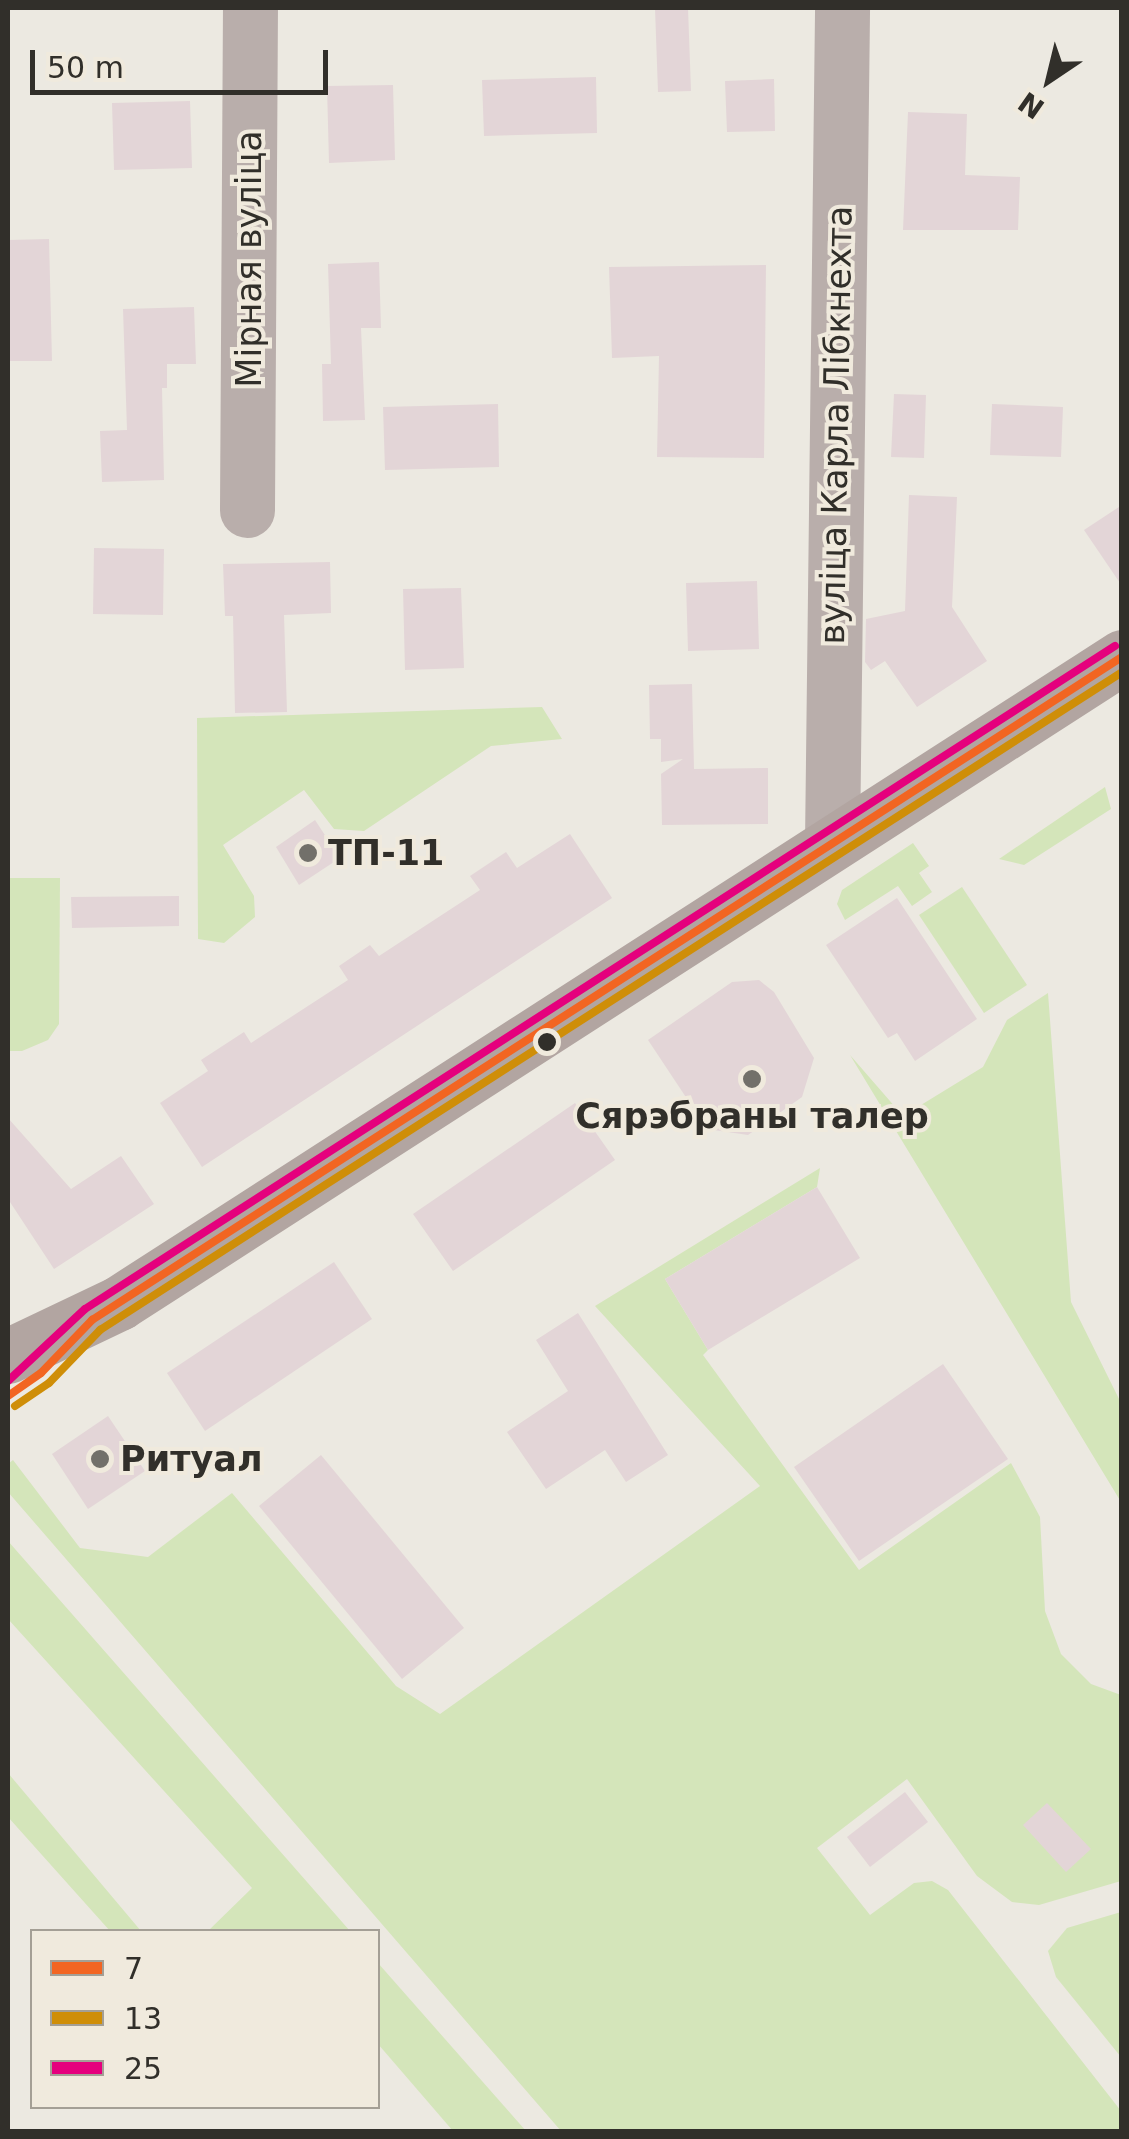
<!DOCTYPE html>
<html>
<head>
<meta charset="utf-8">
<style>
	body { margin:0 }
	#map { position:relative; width:1129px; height:2139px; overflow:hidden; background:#ece9e1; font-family:"DejaVu Sans",sans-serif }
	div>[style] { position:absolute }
	.green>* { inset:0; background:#d4e5ba }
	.building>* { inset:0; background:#e3d5d7 }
	.minor>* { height:55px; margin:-27.5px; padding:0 27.5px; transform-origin:27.5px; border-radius:27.5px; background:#b9aeab }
	.major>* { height:55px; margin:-27.5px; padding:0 27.5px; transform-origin:27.5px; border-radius:27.5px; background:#b2a5a1 }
	.bus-1>* { height:8px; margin:-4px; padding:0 4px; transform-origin:4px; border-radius:4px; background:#f26522 }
	.bus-2>* { height:8px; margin:-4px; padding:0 4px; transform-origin:4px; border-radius:4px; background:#cf8e08 }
	.bus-3>* { height:8px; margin:-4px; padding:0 4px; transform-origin:4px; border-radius:4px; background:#e5007d }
	.dots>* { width:28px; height:28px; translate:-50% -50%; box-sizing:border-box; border:5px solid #f0eadd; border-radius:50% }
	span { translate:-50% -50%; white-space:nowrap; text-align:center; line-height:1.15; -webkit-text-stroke:8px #f0eadd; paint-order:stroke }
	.street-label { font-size:35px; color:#312f2a }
	.poi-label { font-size:35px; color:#312f2a; font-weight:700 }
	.left { translate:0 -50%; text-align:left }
	.frame { position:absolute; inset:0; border:10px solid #312f2a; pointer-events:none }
	.legend { position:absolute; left:30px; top:1929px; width:350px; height:180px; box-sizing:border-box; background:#f0eadd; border:2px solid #a49f95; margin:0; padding:12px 18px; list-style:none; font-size:30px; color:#312f2a }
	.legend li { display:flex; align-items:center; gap:20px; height:50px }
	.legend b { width:50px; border:2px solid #a49f95 }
	.north { position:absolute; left:999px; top:30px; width:100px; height:100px; -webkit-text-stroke:8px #f0eadd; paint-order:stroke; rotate:215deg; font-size:28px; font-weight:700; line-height:40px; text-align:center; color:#312f2a }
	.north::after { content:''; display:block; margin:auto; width:35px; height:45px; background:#312f2a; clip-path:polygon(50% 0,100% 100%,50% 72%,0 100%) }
	.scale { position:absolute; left:30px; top:50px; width:298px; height:45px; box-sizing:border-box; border:5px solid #312f2a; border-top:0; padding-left:12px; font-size:30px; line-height:35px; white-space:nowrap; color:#312f2a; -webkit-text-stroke:8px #f0eadd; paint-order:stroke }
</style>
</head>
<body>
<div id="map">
	<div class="green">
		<i style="clip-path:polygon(542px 707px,562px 739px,491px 746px,364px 831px,334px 829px,304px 790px,223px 845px,254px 896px,255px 917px,224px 943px,198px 939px,197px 718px)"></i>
		<i style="clip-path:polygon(1105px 787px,1111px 809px,1024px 865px,999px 859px)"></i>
		<i style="clip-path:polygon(913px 843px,929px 866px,919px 873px,932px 892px,912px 906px,898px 886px,845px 920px,837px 904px,842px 890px)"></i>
		<i style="clip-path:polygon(8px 878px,60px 878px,59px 1024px,48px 1040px,22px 1051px,8px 1051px)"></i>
		<i style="clip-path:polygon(962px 887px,1027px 985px,984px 1013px,919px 915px)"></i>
		<i style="clip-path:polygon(1048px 993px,1071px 1302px,1121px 1403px,1121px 1502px,850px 1055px,903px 1116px,983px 1067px,1007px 1020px)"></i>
		<i style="clip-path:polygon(820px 1168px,817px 1187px,665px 1279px,708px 1350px,703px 1355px,859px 1570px,1011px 1463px,1040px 1517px,1045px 1611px,1061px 1654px,1091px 1684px,1121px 1695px,1121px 1881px,1039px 1905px,1012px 1902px,977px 1876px,907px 1779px,817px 1848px,870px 1915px,914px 1883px,932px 1881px,948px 1890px,1121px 2111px,1121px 2131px,561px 2131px,8px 1492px,8px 1464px,13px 1460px,80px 1548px,148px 1557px,232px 1493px,396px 1686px,440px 1714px,760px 1486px,595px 1306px)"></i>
		<i style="clip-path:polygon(8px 1541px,350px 1931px,208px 1931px,252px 1888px,8px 1619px)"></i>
		<i style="clip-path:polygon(8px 1773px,141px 1931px,142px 1931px,110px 1931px,8px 1817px)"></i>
		<i style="clip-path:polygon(1121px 1912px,1122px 1912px,1121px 2057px,1056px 1977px,1048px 1951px,1067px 1928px)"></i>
		<i style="clip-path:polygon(378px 1963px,526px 2131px,453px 2131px,378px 2044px)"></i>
	</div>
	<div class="building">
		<i style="clip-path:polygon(655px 8px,688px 8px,691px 91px,658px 92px)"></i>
		<i style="clip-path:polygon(596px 77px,597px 133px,484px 136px,482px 80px)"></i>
		<i style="clip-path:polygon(774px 79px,775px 131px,727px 132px,725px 81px)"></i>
		<i style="clip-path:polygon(393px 85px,395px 160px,329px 163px,327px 86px)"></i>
		<i style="clip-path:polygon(190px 101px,192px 168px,114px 170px,112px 103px)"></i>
		<i style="clip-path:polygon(908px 112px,967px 114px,965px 175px,1020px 177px,1018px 230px,903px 230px)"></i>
		<i style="clip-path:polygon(49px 239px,52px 361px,8px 361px,8px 240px)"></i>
		<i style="clip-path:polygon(379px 262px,381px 328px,361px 328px,365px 420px,323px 421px,322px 364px,331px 364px,328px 264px)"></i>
		<i style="clip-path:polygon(766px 265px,764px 458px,657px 457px,659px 356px,612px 358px,609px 267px)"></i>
		<i style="clip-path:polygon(194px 307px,196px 364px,167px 364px,167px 388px,162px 388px,164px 480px,102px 482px,100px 431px,127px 430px,123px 309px)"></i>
		<i style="clip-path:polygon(894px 394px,926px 395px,924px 458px,891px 457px)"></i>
		<i style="clip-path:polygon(498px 404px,499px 467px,385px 470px,383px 407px)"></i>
		<i style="clip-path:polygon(992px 404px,1063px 407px,1061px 457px,990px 455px)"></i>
		<i style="clip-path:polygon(909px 495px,957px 497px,952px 607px,987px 661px,917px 707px,885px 661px,871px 670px,865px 662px,866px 619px,905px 611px)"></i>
		<i style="clip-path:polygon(1122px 505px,1122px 586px,1084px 530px)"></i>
		<i style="clip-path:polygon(94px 548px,164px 549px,163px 615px,93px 614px)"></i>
		<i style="clip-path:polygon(330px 562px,331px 613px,284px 615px,287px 712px,235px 713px,233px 616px,225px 616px,223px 564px)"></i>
		<i style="clip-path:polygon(757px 581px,759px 649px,688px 651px,686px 583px)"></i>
		<i style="clip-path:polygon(461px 588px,464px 668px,405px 670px,403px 589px)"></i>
		<i style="clip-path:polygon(692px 684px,694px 769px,768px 768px,768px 824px,662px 825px,661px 774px,683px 759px,661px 762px,661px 739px,650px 739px,649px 685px)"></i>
		<i style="clip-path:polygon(315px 820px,340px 858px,299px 885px,276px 847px)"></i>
		<i style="clip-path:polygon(570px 834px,612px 898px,202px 1167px,160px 1103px,208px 1071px,201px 1060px,244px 1032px,251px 1043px,348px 980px,339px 966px,370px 945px,379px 956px,480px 890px,470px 876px,506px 852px,517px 868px)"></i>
		<i style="clip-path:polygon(179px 896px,179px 926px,72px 928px,71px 897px)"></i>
		<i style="clip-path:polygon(897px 898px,977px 1019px,915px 1061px,897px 1033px,888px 1038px,826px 945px)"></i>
		<i style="clip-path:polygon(759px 980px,774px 992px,814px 1058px,802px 1097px,748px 1135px,707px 1129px,648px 1040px,732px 982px)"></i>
		<i style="clip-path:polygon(575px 1103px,615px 1160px,453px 1271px,413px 1214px)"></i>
		<i style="clip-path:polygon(8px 1118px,71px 1189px,121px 1156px,154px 1204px,54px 1269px,8px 1199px)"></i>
		<i style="clip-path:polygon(817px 1187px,860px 1258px,708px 1350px,665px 1279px)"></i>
		<i style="clip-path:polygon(334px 1262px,372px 1319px,205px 1431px,167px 1373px)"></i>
		<i style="clip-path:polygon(578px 1313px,668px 1455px,626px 1482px,605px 1450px,546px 1489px,507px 1432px,568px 1391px,536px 1340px)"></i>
		<i style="clip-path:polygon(943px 1364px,1008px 1459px,859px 1561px,794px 1467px)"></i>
		<i style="clip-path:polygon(108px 1416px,145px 1471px,88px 1509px,52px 1454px)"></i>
		<i style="clip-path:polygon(321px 1455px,464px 1628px,402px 1679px,259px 1506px)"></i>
		<i style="clip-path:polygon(905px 1792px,928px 1822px,870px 1867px,847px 1837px)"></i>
		<i style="clip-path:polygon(1047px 1803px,1091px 1849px,1066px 1872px,1023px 1825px)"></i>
	</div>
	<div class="minor">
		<i style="left:247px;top:510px;width:502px;rotate:-89.66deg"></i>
		<i style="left:832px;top:843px;width:835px;rotate:-89.31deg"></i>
	</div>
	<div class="major">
		<i style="left:8px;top:1356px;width:123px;rotate:-25.5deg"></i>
		<i style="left:119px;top:1303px;width:1193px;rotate:-32.78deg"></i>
	</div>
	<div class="bus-1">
		<i style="left:8px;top:1396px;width:40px;rotate:-34.9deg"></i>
		<i style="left:41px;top:1373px;width:74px;rotate:-46.1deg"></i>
		<i style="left:92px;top:1320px;width:1225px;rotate:-32.77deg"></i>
	</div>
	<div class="bus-2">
		<i style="left:15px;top:1406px;width:41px;rotate:-34.1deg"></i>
		<i style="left:49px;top:1383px;width:74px;rotate:-46.1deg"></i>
		<i style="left:100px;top:1330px;width:1216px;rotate:-32.77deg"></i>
	</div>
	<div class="bus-3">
		<i style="left:8px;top:1381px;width:105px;rotate:-43.1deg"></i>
		<i style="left:85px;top:1309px;width:1225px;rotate:-32.77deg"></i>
	</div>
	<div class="dots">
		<i style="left:308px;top:853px;background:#72706a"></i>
		<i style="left:547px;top:1042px;background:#312f2a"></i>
		<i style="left:752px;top:1079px;background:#72706a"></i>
		<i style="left:100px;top:1459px;background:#72706a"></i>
	</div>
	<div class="street-label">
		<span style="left:249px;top:259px;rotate:-90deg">Мірная вуліца</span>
		<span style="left:836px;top:425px;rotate:-89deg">вуліца Карла Лібкнехта</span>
	</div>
	<div class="poi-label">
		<span class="left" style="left:328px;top:853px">ТП-11</span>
		<span style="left:752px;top:1116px">Сярэбраны талер</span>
		<span class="left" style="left:120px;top:1459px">Ритуал</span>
	</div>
	<div class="frame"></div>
	<ul class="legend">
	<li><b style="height:12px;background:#f26522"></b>7</li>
	<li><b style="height:12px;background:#cf8e08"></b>13</li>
	<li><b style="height:12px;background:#e5007d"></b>25</li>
	</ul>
	<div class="north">N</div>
	<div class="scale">50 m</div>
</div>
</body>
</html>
